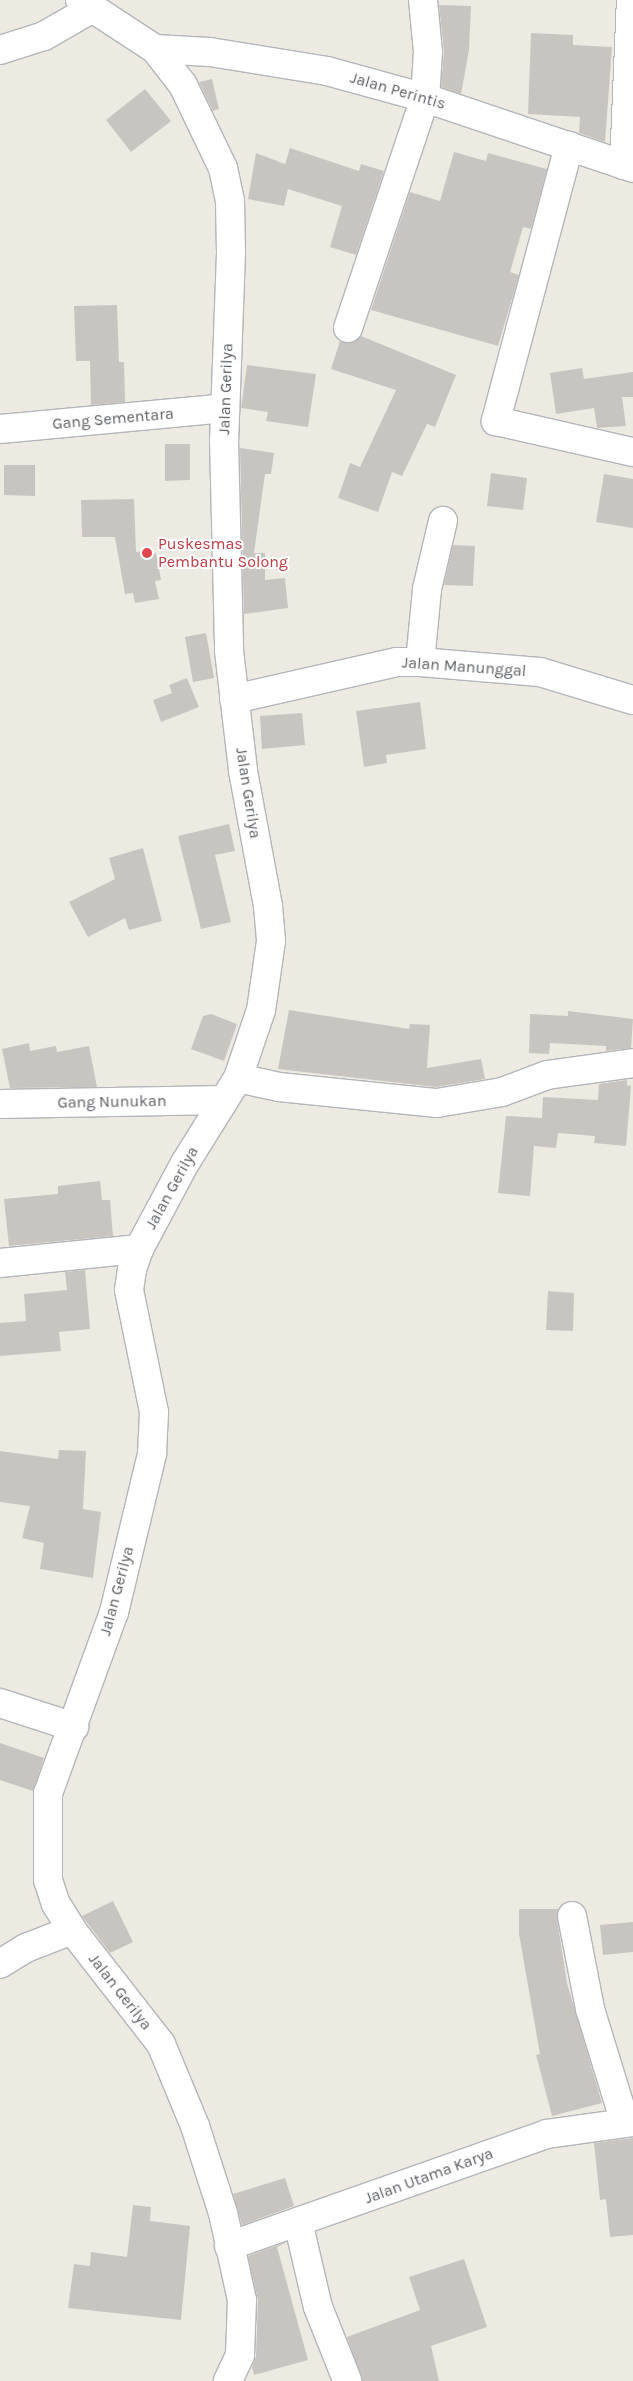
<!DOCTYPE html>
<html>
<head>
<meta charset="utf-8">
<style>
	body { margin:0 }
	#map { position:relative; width:633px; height:2381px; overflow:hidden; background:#edeae2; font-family:Karla,sans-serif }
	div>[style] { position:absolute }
	.building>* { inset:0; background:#c8c5c0 }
	.roads { filter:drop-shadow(1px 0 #b3b5b9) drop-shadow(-1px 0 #b3b5b9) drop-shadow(0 1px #b3b5b9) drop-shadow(0 -1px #b3b5b9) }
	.minor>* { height:28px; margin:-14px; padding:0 14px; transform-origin:14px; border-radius:14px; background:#fff }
	.dots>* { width:14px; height:14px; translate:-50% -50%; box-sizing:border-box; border:2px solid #fff; border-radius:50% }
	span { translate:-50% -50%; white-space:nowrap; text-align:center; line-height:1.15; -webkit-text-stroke:4px #fff; paint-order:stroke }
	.street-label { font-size:16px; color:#5b5e62 }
	.health-label { font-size:16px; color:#be3a42 }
	.left { translate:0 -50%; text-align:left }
</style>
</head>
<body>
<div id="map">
	<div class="building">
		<i style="clip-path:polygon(439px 5px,471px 6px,469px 50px,461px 94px,441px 87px,444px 51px)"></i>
		<i style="clip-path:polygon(531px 33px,573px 35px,573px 45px,612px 47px,605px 142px,579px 133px,580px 117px,528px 114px)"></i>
		<i style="clip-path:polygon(212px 79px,219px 109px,213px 111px,199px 82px)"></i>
		<i style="clip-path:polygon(145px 89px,171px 121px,131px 152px,106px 120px)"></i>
		<i style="clip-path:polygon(290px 148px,359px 171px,361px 164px,384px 171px,356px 255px,330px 247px,342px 206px,288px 189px,284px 206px,248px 199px,256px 153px,285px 164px)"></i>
		<i style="clip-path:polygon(454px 152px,486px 161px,488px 153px,547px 169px,531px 229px,523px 227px,510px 272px,519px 275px,498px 346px,371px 310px,410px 192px,440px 201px)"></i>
		<i style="clip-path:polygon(117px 305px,119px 362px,124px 362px,125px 402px,91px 405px,90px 361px,76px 361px,74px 306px)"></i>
		<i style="clip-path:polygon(361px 336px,456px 375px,435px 427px,427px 424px,402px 476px,392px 472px,378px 512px,338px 498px,350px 463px,360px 467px,396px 390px,331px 369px,340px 341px,352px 343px)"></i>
		<i style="clip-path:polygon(247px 365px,316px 374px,308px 427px,266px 421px,268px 412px,241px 408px)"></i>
		<i style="clip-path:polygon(582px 368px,584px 379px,633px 372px,633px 397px,622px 397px,626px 426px,597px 428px,594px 408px,556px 414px,550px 373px)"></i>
		<i style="clip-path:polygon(165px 444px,190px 444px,190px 480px,165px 481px)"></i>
		<i style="clip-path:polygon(240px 448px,274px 453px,271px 474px,265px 474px,254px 553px,265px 553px,265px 580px,285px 578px,288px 608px,244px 614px)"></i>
		<i style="clip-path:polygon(4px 465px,35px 465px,35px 496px,4px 495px)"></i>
		<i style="clip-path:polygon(491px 473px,527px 478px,523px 510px,487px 506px)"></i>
		<i style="clip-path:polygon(604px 474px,633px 479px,633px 528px,596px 522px)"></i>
		<i style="clip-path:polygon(134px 499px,136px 552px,143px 551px,144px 555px,156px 553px,161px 580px,155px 581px,159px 599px,135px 603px,133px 593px,125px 594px,115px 537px,82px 537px,81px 500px)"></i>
		<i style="clip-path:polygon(453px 545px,475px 546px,473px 586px,444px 585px)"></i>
		<i style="clip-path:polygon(206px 633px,214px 678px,193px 682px,185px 637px)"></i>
		<i style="clip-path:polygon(187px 678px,199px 707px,161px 722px,153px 700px,172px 693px,169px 685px)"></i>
		<i style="clip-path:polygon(420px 702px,426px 749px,386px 755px,387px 763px,364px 767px,356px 711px)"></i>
		<i style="clip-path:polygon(302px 713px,305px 745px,262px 749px,260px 716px)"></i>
		<i style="clip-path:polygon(229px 824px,235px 851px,215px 855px,231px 922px,201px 929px,178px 836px)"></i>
		<i style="clip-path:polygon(143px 848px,162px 921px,129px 930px,125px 918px,88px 937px,69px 902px,115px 879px,109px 858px)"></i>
		<i style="clip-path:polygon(289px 1010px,409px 1029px,410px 1024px,430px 1025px,427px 1068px,481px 1059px,485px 1079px,436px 1087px,278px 1069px)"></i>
		<i style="clip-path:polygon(568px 1011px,633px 1019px,631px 1048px,606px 1051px,606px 1046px,550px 1043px,549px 1054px,529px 1053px,530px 1014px,568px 1016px)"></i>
		<i style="clip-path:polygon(211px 1014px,237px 1024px,224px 1061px,191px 1049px,203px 1016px)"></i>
		<i style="clip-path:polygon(29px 1043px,30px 1051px,56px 1046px,57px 1052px,89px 1046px,97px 1087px,10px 1088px,2px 1049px)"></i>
		<i style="clip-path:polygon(627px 1080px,627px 1085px,631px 1086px,626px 1146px,594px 1143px,595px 1136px,558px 1133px,556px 1148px,534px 1146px,530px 1196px,498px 1193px,506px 1116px,542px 1118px,543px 1097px,598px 1100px,599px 1084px)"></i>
		<i style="clip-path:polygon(100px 1181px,102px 1200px,110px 1200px,113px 1236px,9px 1246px,4px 1199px,58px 1194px,58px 1186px)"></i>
		<i style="clip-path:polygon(85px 1270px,90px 1329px,59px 1332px,61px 1351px,0 1356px,0 1323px,26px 1321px,24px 1294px,67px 1290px,65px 1272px)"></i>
		<i style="clip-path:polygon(548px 1291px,574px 1293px,573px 1331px,546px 1330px)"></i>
		<i style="clip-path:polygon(59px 1450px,86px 1451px,83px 1509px,101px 1512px,93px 1578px,40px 1569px,44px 1543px,22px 1538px,30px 1506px,0 1502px,0 1451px,58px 1459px)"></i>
		<i style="clip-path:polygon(0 1743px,44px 1758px,33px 1791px,0 1780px)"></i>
		<i style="clip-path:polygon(113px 1901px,133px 1942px,110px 1953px,82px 1916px)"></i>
		<i style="clip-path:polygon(519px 1909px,558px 1909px,557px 1919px,567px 1983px,602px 2103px,552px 2116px,536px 2055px,540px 2054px,519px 1934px)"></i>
		<i style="clip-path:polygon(633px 1922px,633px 1952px,603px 1955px,600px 1925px)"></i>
		<i style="clip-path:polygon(633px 2138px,633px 2235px,610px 2237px,606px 2199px,600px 2200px,594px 2143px)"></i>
		<i style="clip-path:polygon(285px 2178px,294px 2206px,242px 2225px,233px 2194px)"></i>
		<i style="clip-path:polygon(133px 2205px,151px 2207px,150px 2221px,190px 2226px,181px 2320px,68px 2308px,74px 2264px,90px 2266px,91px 2252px,127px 2257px)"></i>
		<i style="clip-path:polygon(287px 2242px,277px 2247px,308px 2360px,254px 2375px,252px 2367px,256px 2356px,258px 2300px,248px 2256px)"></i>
		<i style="clip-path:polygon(464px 2259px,487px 2327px,431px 2346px,439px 2381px,362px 2381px,347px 2337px,420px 2310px,409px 2277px)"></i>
	</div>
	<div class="roads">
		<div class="minor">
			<i style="left:80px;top:0;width:90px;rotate:33.2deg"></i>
			<i style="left:155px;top:49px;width:46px;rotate:52.1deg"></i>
			<i style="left:183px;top:85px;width:92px;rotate:64.3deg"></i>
			<i style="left:223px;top:168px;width:34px;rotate:78deg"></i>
			<i style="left:230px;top:201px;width:52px;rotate:88.9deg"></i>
			<i style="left:231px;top:253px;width:187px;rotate:92.1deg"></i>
			<i style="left:224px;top:440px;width:211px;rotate:88.6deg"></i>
			<i style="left:229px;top:651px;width:121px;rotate:83.3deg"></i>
			<i style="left:243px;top:771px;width:137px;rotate:79.5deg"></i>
			<i style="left:268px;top:906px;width:35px;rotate:85deg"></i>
			<i style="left:271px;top:941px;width:70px;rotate:98.2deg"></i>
			<i style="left:261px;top:1010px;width:72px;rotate:108.7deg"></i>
			<i style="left:238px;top:1078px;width:100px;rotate:121.9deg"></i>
			<i style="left:185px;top:1163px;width:98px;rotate:118.1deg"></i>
			<i style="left:139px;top:1249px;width:21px;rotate:109deg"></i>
			<i style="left:132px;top:1269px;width:21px;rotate:98deg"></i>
			<i style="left:129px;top:1290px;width:125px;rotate:78.4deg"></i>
			<i style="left:154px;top:1412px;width:42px;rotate:92.7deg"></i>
			<i style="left:152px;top:1454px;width:163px;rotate:103.5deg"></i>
			<i style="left:114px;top:1612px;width:193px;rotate:110deg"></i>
			<i style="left:48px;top:1793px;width:87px;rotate:90deg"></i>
			<i style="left:48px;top:1880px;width:25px;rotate:72deg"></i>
			<i style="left:56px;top:1904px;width:31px;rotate:58deg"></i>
			<i style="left:72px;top:1930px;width:145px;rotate:52deg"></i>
			<i style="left:161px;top:2044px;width:89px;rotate:67.5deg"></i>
			<i style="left:195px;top:2126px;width:91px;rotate:72.2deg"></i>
			<i style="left:223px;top:2213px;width:89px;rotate:77.7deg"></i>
			<i style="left:242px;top:2300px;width:55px;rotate:92.1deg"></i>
			<i style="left:240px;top:2355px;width:29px;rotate:115deg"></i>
			<i style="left:155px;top:49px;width:55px;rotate:3.1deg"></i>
			<i style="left:210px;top:52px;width:119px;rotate:9.2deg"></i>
			<i style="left:327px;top:71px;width:102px;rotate:15.4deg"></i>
			<i style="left:425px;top:98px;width:219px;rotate:18.6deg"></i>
			<i style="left:0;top:50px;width:46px;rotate:-17.7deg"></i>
			<i style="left:44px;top:36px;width:54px;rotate:-29.9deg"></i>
			<i style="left:569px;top:146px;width:285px;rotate:104.9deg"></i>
			<i style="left:496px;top:421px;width:140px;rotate:12.8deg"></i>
			<i style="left:624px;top:165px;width:165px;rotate:-87.6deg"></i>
			<i style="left:348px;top:328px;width:243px;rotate:-71.5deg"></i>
			<i style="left:425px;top:98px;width:46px;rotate:-86.3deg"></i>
			<i style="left:428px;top:52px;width:52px;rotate:-95.5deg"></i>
			<i style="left:0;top:429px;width:226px;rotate:-5.3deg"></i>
			<i style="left:420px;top:662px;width:73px;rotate:-84.5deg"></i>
			<i style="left:427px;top:589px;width:70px;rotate:-76.8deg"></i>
			<i style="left:234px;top:699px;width:167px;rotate:-12.8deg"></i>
			<i style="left:397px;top:662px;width:23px"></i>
			<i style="left:420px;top:662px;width:120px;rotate:4.8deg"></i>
			<i style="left:540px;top:672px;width:97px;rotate:16.8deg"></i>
			<i style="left:238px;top:1078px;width:42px;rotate:12.4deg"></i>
			<i style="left:279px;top:1087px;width:159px;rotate:5.8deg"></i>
			<i style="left:437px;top:1103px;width:66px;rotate:-9.6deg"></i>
			<i style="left:502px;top:1092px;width:48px;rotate:-20.7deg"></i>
			<i style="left:547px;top:1075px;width:87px;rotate:-7.9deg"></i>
			<i style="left:0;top:1104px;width:224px;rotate:-1deg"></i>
			<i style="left:0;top:1263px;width:140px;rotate:-5.8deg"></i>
			<i style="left:0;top:1703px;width:78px;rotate:18deg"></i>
			<i style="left:572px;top:1916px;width:95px;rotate:79deg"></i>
			<i style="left:590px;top:2009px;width:119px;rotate:72.9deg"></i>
			<i style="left:0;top:1964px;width:31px;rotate:-32deg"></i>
			<i style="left:26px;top:1948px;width:49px;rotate:-21.4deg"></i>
			<i style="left:298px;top:2222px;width:87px;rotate:76.8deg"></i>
			<i style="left:318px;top:2307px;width:79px;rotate:68.3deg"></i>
			<i style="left:229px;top:2246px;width:337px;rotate:-19.4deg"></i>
			<i style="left:547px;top:2134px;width:87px;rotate:-7.9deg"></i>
		</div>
	</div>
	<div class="dots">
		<i style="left:147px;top:553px;background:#e0444e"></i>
	</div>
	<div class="street-label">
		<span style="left:398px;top:91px;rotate:16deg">Jalan Perintis</span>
		<span style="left:226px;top:389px;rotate:-88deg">Jalan Gerilya</span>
		<span style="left:113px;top:419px;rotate:-5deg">Gang Sementara</span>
		<span style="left:464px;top:667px;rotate:4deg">Jalan Manunggal</span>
		<span style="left:248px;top:793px;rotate:81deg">Jalan Gerilya</span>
		<span style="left:112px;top:1102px;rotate:-1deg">Gang Nunukan</span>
		<span style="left:172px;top:1188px;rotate:-61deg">Jalan Gerilya</span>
		<span style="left:117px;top:1591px;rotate:-75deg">Jalan Gerilya</span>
		<span style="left:120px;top:1992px;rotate:52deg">Jalan Gerilya</span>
		<span style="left:429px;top:2176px;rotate:-20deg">Jalan Utama Karya</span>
	</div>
	<div class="health-label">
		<span class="left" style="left:158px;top:553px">Puskesmas<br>Pembantu Solong</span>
	</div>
</div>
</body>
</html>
